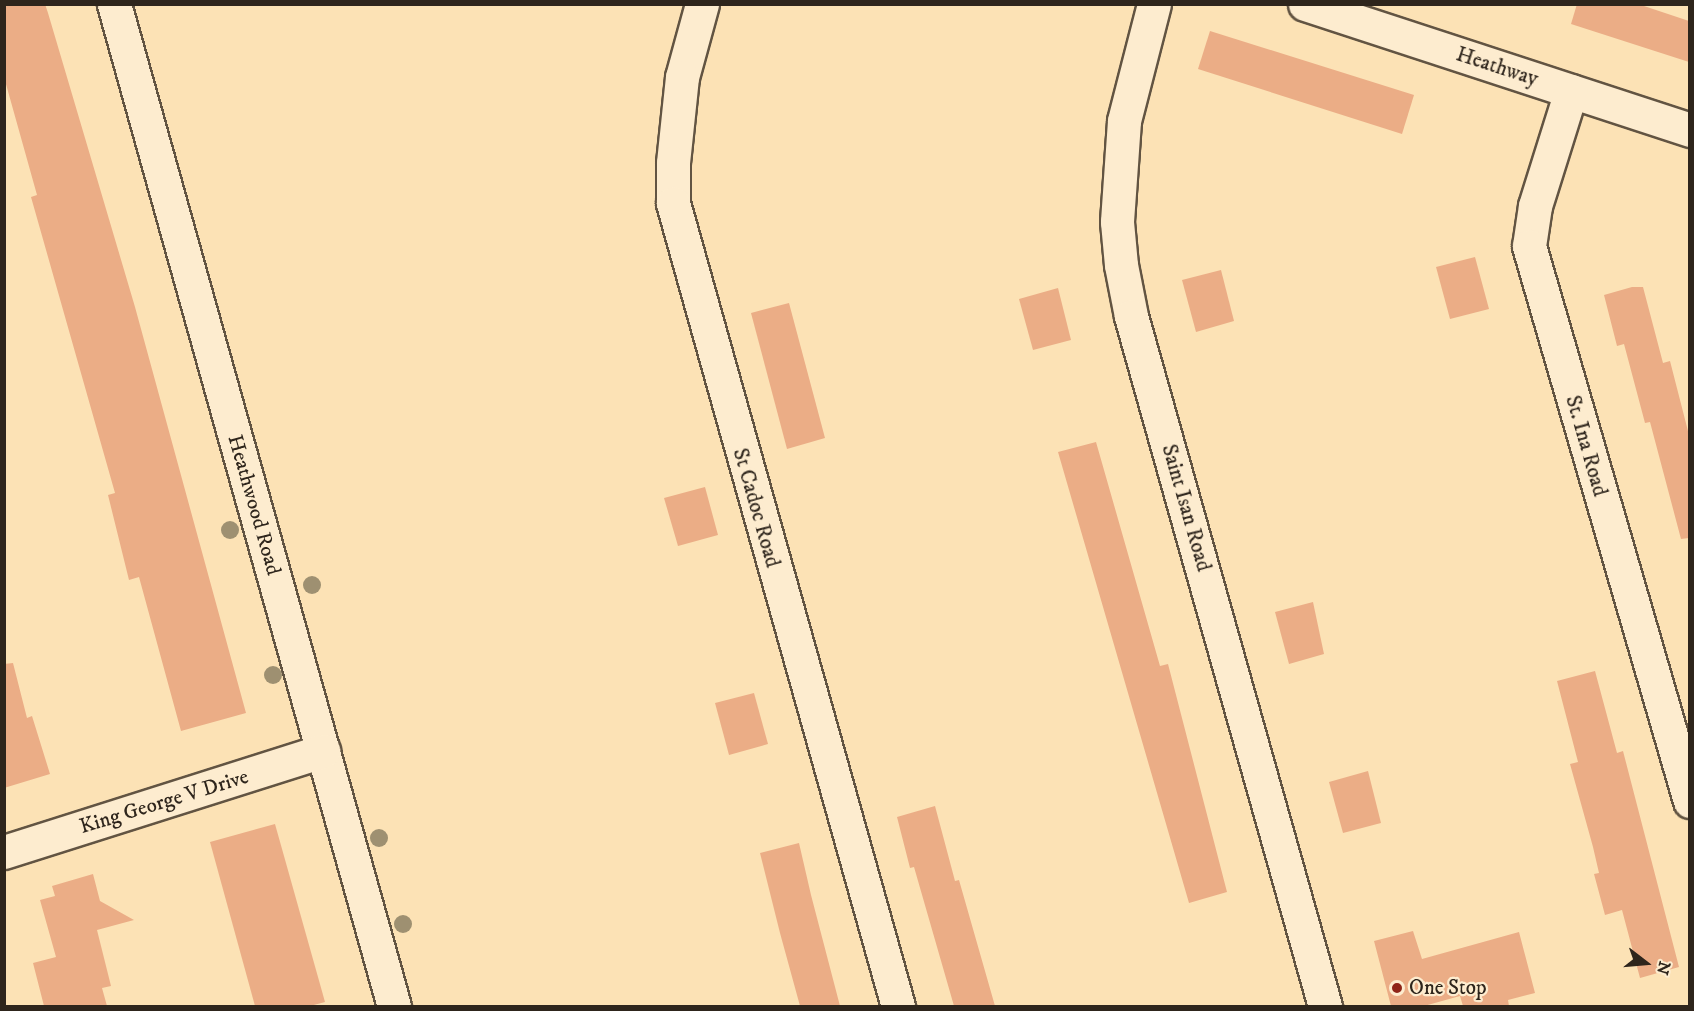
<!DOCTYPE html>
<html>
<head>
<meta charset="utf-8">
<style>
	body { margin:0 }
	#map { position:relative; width:1694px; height:1011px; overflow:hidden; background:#fce2b5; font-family:"IM FELL DW Pica",serif }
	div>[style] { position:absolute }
	.building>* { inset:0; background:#ebad86 }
	.roads { filter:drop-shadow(2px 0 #625442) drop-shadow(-2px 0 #625442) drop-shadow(0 2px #625442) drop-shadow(0 -2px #625442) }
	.minor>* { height:33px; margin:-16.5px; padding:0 16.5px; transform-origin:16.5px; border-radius:16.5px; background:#fdeccf }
	.trees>* { width:18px; height:18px; margin:-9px; border-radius:50%; background:#9e9071 }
	.dots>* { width:16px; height:16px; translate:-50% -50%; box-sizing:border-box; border:3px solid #fdeccf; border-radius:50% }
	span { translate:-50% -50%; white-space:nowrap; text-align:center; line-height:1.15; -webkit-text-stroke:4.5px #fdeccf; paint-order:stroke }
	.street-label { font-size:21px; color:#2e251c }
	.poi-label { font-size:21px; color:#2e251c }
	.left { translate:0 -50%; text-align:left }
	.frame { position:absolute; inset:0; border:6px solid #2e251c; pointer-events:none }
	.north { position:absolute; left:1616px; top:933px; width:60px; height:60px; -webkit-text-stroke:4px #fdeccf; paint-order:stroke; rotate:106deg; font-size:16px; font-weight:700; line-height:24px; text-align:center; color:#2e251c }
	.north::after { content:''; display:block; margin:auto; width:21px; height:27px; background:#2e251c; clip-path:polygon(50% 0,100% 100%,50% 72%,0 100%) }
</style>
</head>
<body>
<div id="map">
	<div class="building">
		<i style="clip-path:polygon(4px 4px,45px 4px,48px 13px,135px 307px,246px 713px,181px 731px,139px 577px,129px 580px,108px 495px,115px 493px,31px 197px,37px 195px,4px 77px)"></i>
		<i style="clip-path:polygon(1577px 4px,1638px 4px,1689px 21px,1689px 62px,1571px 24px)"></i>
		<i style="clip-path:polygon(1210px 31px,1414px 95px,1402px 134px,1198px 69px)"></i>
		<i style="clip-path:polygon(1475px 257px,1489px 309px,1450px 319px,1436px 267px)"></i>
		<i style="clip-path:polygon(1221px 270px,1234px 321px,1196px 332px,1182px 280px)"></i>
		<i style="clip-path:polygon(1632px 287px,1643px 287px,1663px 363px,1670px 361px,1689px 435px,1689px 538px,1681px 539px,1650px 422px,1645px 423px,1624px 344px,1617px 346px,1604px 295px)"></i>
		<i style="clip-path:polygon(1058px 288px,1071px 340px,1033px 350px,1019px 299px)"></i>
		<i style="clip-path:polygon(789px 303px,825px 438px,787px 449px,751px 313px)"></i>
		<i style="clip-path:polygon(1096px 442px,1160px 666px,1168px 664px,1227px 892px,1189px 903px,1058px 452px)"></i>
		<i style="clip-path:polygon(705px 487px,718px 535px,678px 546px,664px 498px)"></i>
		<i style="clip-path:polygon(1313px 602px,1324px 654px,1289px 664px,1275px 612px)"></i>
		<i style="clip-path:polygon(13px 663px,27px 718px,32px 716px,50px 774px,4px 788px,4px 664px)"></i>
		<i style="clip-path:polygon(1595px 671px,1617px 753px,1623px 751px,1679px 967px,1640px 978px,1622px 910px,1605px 915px,1594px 874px,1599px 873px,1593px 847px,1570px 764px,1578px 762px,1557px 681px)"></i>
		<i style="clip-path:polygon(754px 693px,768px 744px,729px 755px,715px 703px)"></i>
		<i style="clip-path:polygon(1368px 771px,1381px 823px,1343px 833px,1329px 782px)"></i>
		<i style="clip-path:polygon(935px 806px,955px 881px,959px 880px,995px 1006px,954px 1006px,914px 867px,910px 868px,897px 817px)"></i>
		<i style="clip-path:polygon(275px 824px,325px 1002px,310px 1006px,255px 1006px,210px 842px)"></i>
		<i style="clip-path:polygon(799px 843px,811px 895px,840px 1006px,800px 1006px,780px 933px,760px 853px)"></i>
		<i style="clip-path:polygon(93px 874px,100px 901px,134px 920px,97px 930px,111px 986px,102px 988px,107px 1006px,44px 1006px,33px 963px,56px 957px,40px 900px,55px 896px,52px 886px)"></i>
		<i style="clip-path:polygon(1413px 931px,1422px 959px,1519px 932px,1535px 993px,1508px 1000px,1509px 1006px,1463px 1006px,1460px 996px,1424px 1006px,1391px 1006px,1374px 941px)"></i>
	</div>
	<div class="roads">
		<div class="minor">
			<i style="left:114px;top:4px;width:1040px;rotate:74.39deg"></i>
			<i style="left:702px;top:4px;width:76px;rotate:105.3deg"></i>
			<i style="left:682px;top:77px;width:86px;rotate:96deg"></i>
			<i style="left:673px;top:163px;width:40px;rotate:90deg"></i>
			<i style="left:673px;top:203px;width:834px;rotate:74.35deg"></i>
			<i style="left:1154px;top:4px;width:121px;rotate:104.4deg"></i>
			<i style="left:1124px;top:121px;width:101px;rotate:94deg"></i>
			<i style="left:1117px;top:222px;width:43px;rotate:84.7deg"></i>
			<i style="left:1121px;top:265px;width:52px;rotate:78.9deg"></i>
			<i style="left:1131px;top:316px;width:717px;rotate:74.3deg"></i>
			<i style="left:1305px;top:4px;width:405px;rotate:18.1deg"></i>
			<i style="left:1571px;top:91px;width:121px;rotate:107.4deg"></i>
			<i style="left:1535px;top:206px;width:40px;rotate:98.5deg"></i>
			<i style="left:1529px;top:246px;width:578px;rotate:73.82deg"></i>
			<i style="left:4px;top:852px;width:335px;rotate:-17.6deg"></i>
		</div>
	</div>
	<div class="trees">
		<i style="left:230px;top:530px"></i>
		<i style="left:312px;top:585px"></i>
		<i style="left:273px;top:675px"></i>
		<i style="left:379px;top:838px"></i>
		<i style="left:403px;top:924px"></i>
	</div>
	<div class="dots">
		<i style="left:1397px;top:988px;background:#8f2418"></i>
	</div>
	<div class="street-label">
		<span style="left:1497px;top:67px;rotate:18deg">Heathway</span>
		<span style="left:1586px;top:446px;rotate:74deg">St. Ina Road</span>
		<span style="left:254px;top:505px;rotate:74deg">Heathwood Road</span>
		<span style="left:756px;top:508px;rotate:74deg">St Cadoc Road</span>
		<span style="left:1186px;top:508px;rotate:74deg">Saint Isan Road</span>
		<span style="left:164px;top:802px;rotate:-17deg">King George V Drive</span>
	</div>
	<div class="poi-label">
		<span class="left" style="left:1409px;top:988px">One Stop</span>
	</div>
	<div class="frame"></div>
	<div class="north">N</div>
</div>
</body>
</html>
